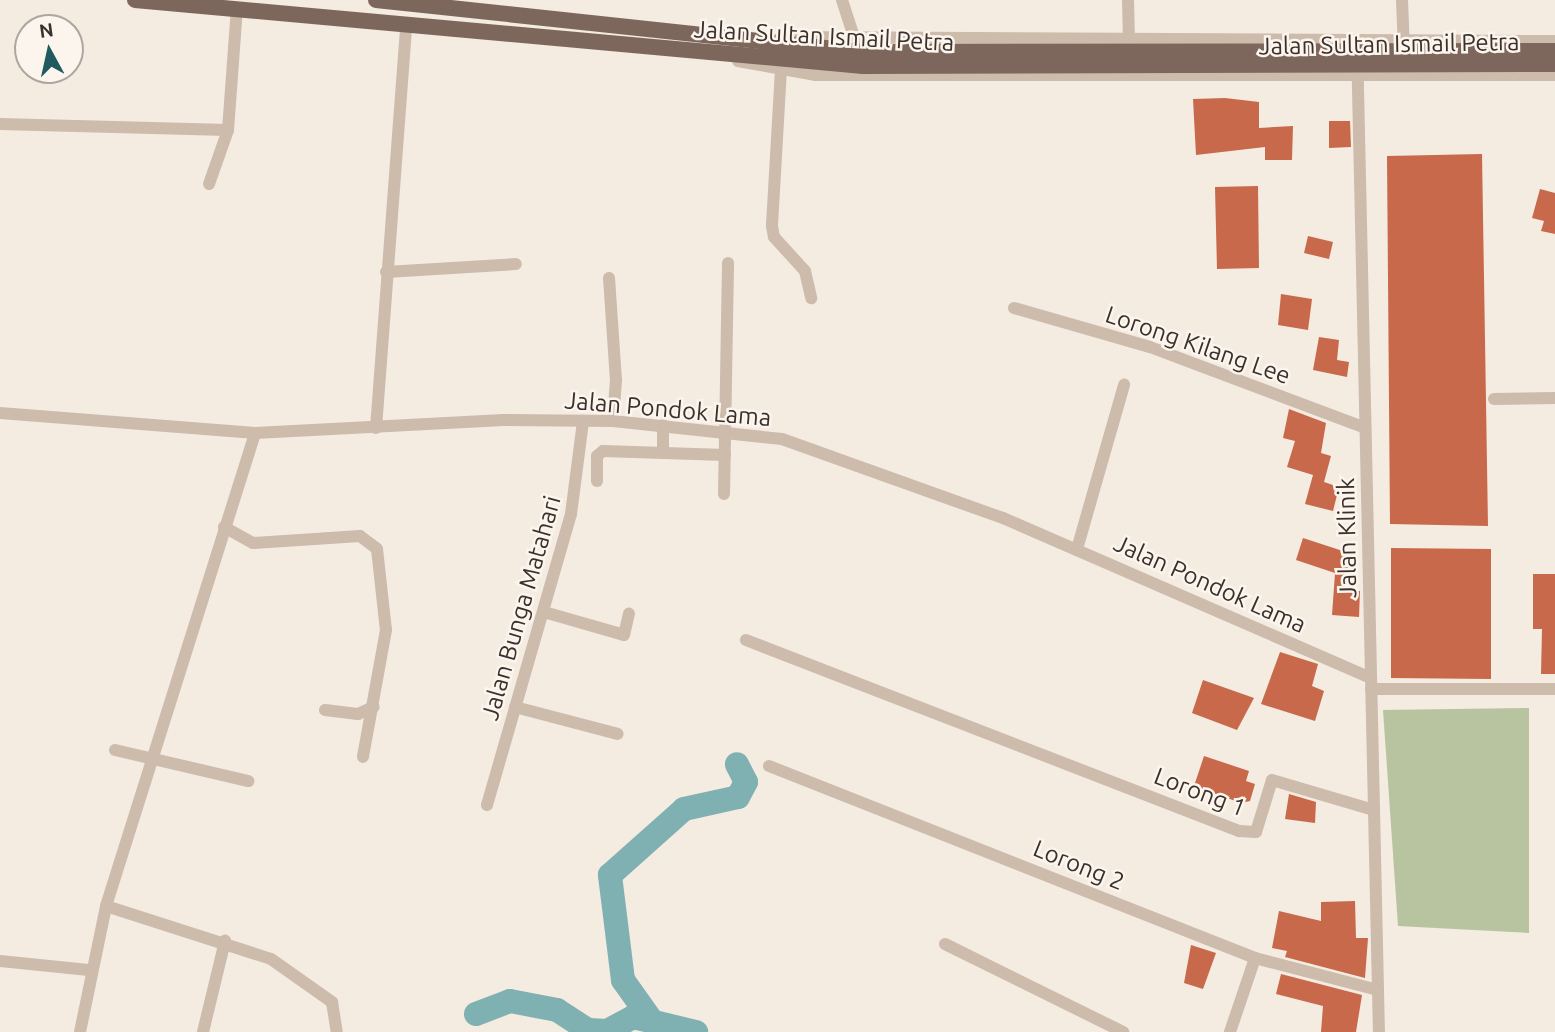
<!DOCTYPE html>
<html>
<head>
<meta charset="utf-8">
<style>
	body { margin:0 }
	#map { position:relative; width:1555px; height:1032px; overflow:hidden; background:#f4ebe1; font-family:Ubuntu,sans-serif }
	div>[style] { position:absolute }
	.green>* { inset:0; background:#b8c4a0 }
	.river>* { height:24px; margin:-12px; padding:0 12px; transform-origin:12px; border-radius:12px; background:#7fb0b2 }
	.building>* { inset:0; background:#c8694b }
	.minor>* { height:12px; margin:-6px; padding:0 6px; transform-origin:6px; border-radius:6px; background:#cdbbac }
	.major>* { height:16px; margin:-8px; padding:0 8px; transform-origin:8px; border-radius:8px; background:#7d675c }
	.major-bridge>* { height:16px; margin:-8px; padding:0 8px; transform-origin:8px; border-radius:8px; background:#7d675c }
	span { translate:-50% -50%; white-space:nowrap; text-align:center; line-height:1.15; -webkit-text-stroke:5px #fbf5ee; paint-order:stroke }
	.street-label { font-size:24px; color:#3b302b }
	.north { position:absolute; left:14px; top:14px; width:70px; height:70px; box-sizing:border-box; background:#fbf5ee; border:2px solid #aea6a0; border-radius:50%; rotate:352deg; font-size:19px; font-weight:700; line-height:28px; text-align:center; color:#3b302b }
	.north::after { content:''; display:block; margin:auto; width:24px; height:32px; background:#1f5a5e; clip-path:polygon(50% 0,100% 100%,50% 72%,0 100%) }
</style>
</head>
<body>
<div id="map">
	<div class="green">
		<i style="clip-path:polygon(1529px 708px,1529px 933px,1398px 926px,1383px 710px)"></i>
	</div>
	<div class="river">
		<i style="left:476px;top:1014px;width:36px;rotate:-21deg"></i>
		<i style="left:510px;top:1001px;width:48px;rotate:10.8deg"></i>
		<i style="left:557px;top:1010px;width:37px;rotate:33deg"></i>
		<i style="left:588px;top:1030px;width:19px;rotate:3deg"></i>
		<i style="left:607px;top:1031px;width:30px;rotate:-28deg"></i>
		<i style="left:633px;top:1017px;width:65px;rotate:13.4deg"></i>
		<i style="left:652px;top:1021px;width:50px;rotate:-125.3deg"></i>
		<i style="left:623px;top:980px;width:106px;rotate:-97.1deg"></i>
		<i style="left:610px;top:875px;width:99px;rotate:-41.7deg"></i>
		<i style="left:684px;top:809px;width:55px;rotate:-12.5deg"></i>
		<i style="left:738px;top:797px;width:17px;rotate:-62deg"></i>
		<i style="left:746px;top:782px;width:20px;rotate:-117deg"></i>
	</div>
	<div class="building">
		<i style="clip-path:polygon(1225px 98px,1259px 102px,1259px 128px,1293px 126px,1292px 160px,1265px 160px,1265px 147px,1196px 155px,1193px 99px)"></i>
		<i style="clip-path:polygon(1329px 121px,1350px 121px,1351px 147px,1329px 148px)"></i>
		<i style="clip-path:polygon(1482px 154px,1488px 526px,1390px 524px,1387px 156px)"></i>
		<i style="clip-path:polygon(1258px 186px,1259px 268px,1217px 269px,1215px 187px)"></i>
		<i style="clip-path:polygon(1540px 189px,1555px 193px,1555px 234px,1541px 231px,1544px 221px,1532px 218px)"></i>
		<i style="clip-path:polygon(1308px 236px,1333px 242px,1329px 259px,1304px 253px)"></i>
		<i style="clip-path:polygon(1281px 294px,1312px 299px,1308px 330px,1278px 325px)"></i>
		<i style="clip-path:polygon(1319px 337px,1339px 340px,1337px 360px,1349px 362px,1347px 377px,1313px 370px)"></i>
		<i style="clip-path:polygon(1289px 409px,1326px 423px,1321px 453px,1331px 456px,1324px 482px,1339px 487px,1333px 511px,1305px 504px,1313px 475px,1287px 467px,1295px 441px,1283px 438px)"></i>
		<i style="clip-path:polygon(1303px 538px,1352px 554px,1342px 590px,1360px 591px,1359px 617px,1332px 615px,1335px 573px,1296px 560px)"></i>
		<i style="clip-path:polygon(1391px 548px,1491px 549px,1491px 679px,1391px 678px)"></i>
		<i style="clip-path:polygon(1533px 574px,1555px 574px,1555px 674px,1541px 674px,1542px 629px,1533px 629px)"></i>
		<i style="clip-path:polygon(1280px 652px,1318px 664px,1312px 686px,1324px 691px,1315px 721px,1261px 704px)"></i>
		<i style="clip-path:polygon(1203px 680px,1254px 698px,1237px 730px,1192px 713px)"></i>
		<i style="clip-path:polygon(1204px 756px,1249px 771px,1246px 781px,1255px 784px,1250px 801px,1241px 803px,1194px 786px)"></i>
		<i style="clip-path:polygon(1289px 794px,1316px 802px,1315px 823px,1285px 819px)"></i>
		<i style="clip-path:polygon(1355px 901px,1356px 938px,1368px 938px,1365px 978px,1285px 957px,1287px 951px,1272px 948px,1279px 911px,1321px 921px,1321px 902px)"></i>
		<i style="clip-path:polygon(1191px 945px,1216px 953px,1203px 989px,1184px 983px)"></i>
		<i style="clip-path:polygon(1281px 974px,1362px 995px,1356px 1032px,1321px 1032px,1323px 1006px,1276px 994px)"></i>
	</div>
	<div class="minor">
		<i style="left:842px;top:0;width:40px;rotate:72deg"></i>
		<i style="left:1128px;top:0;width:41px;rotate:88.6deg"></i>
		<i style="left:1402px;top:0;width:49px;rotate:87.7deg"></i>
		<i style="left:781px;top:37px;width:774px;rotate:0.3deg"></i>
		<i style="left:1357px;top:43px;width:989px;rotate:88.73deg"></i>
		<i style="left:738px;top:61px;width:78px;rotate:10.3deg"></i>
		<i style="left:815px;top:75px;width:740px"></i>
		<i style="left:781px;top:69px;width:157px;rotate:93.3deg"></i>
		<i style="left:772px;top:226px;width:11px;rotate:80deg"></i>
		<i style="left:774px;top:237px;width:46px;rotate:47.6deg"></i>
		<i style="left:805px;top:271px;width:28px;rotate:77deg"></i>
		<i style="left:0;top:124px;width:228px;rotate:1.5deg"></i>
		<i style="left:209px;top:184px;width:57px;rotate:-70.6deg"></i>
		<i style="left:228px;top:130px;width:122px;rotate:-85.8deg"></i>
		<i style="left:386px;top:272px;width:130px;rotate:-3.5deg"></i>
		<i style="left:609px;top:278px;width:102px;rotate:86.1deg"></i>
		<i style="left:616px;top:380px;width:41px;rotate:94.2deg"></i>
		<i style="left:1014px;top:308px;width:141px;rotate:16deg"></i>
		<i style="left:1150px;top:347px;width:230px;rotate:20.6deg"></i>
		<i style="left:1494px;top:399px;width:61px;rotate:-0.9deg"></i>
		<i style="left:0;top:413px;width:256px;rotate:4.5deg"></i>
		<i style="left:255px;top:433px;width:249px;rotate:-3deg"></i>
		<i style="left:504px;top:420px;width:109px;rotate:0.5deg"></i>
		<i style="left:613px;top:421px;width:170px;rotate:6.1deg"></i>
		<i style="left:782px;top:439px;width:235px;rotate:19.7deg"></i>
		<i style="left:1003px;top:518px;width:401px;rotate:23.5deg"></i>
		<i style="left:376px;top:428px;width:402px;rotate:-85.7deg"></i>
		<i style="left:663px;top:452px;width:27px;rotate:-90deg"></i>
		<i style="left:597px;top:481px;width:25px;rotate:-90deg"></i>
		<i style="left:597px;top:456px;width:8px;rotate:-40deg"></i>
		<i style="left:603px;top:451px;width:122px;rotate:1.9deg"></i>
		<i style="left:724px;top:494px;width:231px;rotate:-89deg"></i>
		<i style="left:224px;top:527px;width:33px;rotate:29deg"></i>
		<i style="left:253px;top:543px;width:107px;rotate:-3.7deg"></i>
		<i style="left:360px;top:536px;width:21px;rotate:37deg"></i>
		<i style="left:377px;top:549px;width:81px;rotate:83.7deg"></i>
		<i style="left:386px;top:630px;width:129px;rotate:100.3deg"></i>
		<i style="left:1077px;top:549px;width:171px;rotate:-74deg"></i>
		<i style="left:544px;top:612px;width:83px;rotate:16deg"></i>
		<i style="left:624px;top:635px;width:22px;rotate:-77deg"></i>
		<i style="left:746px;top:640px;width:529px;rotate:21.18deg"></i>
		<i style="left:1239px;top:831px;width:17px;rotate:3deg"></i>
		<i style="left:1256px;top:832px;width:54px;rotate:-72.9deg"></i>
		<i style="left:1272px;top:780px;width:106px;rotate:16.4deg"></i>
		<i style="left:1371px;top:689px;width:184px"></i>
		<i style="left:515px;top:707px;width:106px;rotate:14.7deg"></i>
		<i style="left:325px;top:710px;width:33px;rotate:7deg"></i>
		<i style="left:358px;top:714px;width:17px;rotate:-24deg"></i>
		<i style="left:115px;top:750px;width:137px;rotate:13.1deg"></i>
		<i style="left:769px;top:766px;width:523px;rotate:21.56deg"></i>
		<i style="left:1255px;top:958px;width:127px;rotate:14.6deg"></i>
		<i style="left:487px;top:805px;width:303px;rotate:-73.9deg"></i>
		<i style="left:571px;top:514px;width:94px;rotate:-82.6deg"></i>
		<i style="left:106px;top:906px;width:173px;rotate:17.8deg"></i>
		<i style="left:271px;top:959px;width:75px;rotate:35.2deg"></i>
		<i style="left:332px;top:1002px;width:30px;rotate:81deg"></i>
		<i style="left:945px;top:944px;width:199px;rotate:26.3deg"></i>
		<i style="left:0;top:961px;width:89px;rotate:5.8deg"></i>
		<i style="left:80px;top:1032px;width:129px;rotate:-78.3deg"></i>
		<i style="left:106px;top:906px;width:496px;rotate:-72.5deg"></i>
		<i style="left:203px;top:1032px;width:94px;rotate:-76.4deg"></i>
		<i style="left:1230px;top:1032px;width:78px;rotate:-71.3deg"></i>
	</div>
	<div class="major">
		<i style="left:135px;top:0;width:731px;rotate:5.18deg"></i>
		<i style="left:376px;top:0;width:490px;rotate:6.1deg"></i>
	</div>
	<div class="major-bridge">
		<i style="left:863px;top:52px;width:692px;rotate:-0.08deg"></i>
		<i style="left:863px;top:66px;width:692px;rotate:-0.17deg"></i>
	</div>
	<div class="street-label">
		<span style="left:824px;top:36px;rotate:3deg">Jalan Sultan Ismail Petra</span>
		<span style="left:1389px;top:44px;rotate:-1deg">Jalan Sultan Ismail Petra</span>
		<span style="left:1198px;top:345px;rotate:19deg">Lorong Kilang Lee</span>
		<span style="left:668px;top:409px;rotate:5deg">Jalan Pondok Lama</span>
		<span style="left:1347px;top:538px;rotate:-91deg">Jalan Klinik</span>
		<span style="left:1210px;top:584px;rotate:24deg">Jalan Pondok Lama</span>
		<span style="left:521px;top:608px;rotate:-74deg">Jalan Bunga Matahari</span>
		<span style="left:1200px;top:792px;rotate:21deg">Lorong 1</span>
		<span style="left:1079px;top:865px;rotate:22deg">Lorong 2</span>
	</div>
	<div class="north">N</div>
</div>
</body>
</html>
